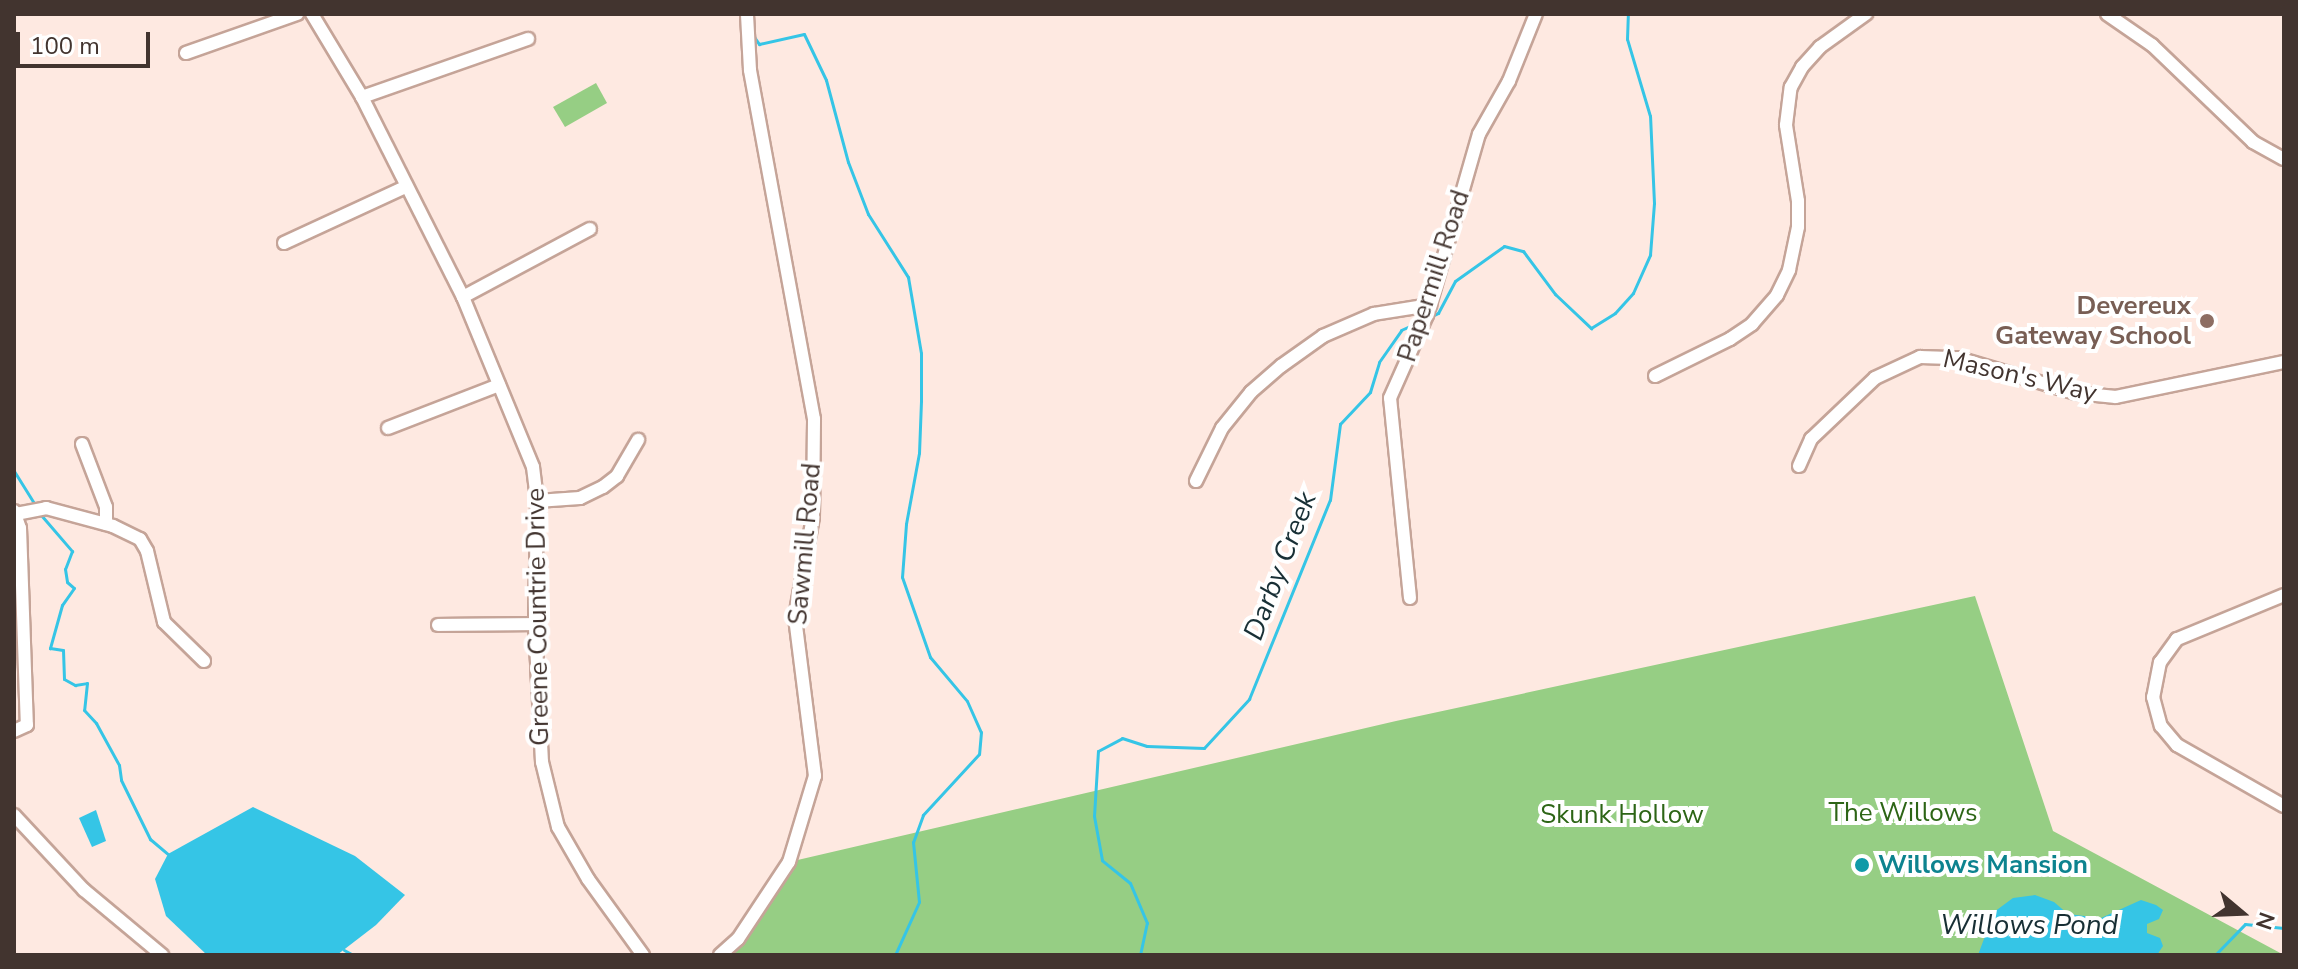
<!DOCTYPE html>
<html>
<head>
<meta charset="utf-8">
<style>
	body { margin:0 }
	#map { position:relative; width:2298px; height:969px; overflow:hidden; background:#fee9e1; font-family:"Nunito Sans",sans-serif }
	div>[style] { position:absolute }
	.green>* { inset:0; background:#96ce84 }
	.water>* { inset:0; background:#35c5e6 }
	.stream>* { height:3px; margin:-1.5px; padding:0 1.5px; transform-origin:1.5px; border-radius:1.5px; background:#35c5e6 }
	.roads { filter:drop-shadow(2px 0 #c5a498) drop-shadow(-2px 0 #c5a498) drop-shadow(0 2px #c5a498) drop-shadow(0 -2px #c5a498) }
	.minor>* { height:12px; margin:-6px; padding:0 6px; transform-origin:6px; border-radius:6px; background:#fff }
	.dots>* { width:22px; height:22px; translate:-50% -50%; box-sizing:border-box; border:4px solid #fff; border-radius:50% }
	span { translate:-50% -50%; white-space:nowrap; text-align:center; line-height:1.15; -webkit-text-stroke:8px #fff; paint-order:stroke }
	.street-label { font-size:26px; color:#42342f }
	.education-label { font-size:26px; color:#785e54; font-weight:700 }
	.right { translate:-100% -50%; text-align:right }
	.park-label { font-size:26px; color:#2d6516 }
	.culture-label { font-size:26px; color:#0d838f; font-weight:700 }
	.left { translate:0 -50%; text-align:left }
	.water-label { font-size:28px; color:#182f35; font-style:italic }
	.frame { position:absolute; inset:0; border:16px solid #42342f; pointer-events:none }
	.north { position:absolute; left:2202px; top:873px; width:80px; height:80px; -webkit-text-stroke:6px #fff; paint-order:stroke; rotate:109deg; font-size:22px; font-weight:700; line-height:32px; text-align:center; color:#42342f }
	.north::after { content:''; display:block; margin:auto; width:28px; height:36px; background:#42342f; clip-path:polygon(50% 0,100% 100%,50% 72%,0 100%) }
	.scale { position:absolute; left:16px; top:32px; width:134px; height:36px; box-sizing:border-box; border:4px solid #42342f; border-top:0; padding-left:10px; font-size:24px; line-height:28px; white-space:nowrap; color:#42342f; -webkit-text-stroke:6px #fff; paint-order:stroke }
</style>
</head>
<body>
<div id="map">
	<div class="green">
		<i style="clip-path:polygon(596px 83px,607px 103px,565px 127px,553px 107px)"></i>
		<i style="clip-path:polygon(1975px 596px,2053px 831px,2284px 955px,720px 955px,789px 862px,1396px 721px)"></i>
	</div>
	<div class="water">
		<i style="clip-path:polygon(253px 807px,355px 856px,405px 895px,376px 925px,337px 955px,207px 955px,166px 916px,155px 879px,168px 854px)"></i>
		<i style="clip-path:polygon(96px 810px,106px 841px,92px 847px,79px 818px)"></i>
		<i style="clip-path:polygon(2035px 895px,2054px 902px,2068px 914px,2101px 918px,2141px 900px,2156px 905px,2163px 910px,2159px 919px,2147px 924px,2147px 933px,2160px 938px,2163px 946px,2157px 955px,1978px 955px,1994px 912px,2013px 898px)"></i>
	</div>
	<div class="stream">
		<i style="left:754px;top:37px;width:9px;rotate:54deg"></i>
		<i style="left:759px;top:44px;width:46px;rotate:-12.5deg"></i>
		<i style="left:804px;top:34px;width:51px;rotate:64.4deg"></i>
		<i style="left:826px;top:80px;width:85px;rotate:75deg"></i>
		<i style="left:848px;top:162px;width:56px;rotate:69deg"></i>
		<i style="left:868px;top:214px;width:75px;rotate:57.6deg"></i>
		<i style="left:908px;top:277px;width:77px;rotate:80.3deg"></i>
		<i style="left:921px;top:353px;width:48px;rotate:90deg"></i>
		<i style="left:921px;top:401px;width:52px;rotate:92.2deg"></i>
		<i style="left:919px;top:453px;width:72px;rotate:100.4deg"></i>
		<i style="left:906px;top:524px;width:53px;rotate:94.3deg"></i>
		<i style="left:902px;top:577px;width:85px;rotate:70.7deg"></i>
		<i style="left:930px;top:657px;width:57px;rotate:49.9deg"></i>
		<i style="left:967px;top:701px;width:34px;rotate:66deg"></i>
		<i style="left:981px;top:732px;width:22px;rotate:95deg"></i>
		<i style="left:979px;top:754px;width:83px;rotate:132.6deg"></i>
		<i style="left:923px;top:815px;width:29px;rotate:110deg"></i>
		<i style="left:913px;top:842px;width:60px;rotate:84.3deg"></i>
		<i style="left:919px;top:902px;width:58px;rotate:114.4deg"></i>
		<i style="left:1432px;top:316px;width:7px;rotate:-27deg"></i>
		<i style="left:1438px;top:313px;width:36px;rotate:-62deg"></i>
		<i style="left:1455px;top:281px;width:60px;rotate:-35.5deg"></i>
		<i style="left:1504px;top:246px;width:20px;rotate:15deg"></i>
		<i style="left:1523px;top:251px;width:54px;rotate:53.3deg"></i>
		<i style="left:1555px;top:294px;width:50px;rotate:43.4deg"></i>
		<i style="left:1591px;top:328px;width:28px;rotate:-32deg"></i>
		<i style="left:1615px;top:313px;width:27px;rotate:-48deg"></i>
		<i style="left:1633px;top:293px;width:42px;rotate:-65.9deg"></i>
		<i style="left:1650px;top:255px;width:52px;rotate:-85.6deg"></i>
		<i style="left:1654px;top:203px;width:87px;rotate:-92.6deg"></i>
		<i style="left:1650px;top:116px;width:80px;rotate:-106.6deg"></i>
		<i style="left:1627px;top:39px;width:25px;rotate:-88deg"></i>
		<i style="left:14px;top:471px;width:40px;rotate:58deg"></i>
		<i style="left:41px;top:515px;width:48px;rotate:49.3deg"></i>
		<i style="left:72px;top:551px;width:19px;rotate:111deg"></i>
		<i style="left:65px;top:569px;width:13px;rotate:81deg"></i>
		<i style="left:67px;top:582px;width:9px;rotate:41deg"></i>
		<i style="left:74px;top:588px;width:21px;rotate:125deg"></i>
		<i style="left:62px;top:605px;width:45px;rotate:105.6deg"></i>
		<i style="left:50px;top:648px;width:13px;rotate:9deg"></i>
		<i style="left:63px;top:650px;width:29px;rotate:88deg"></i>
		<i style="left:64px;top:679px;width:13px;rotate:29deg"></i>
		<i style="left:75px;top:685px;width:12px;rotate:-9deg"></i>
		<i style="left:87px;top:683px;width:27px;rotate:96deg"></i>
		<i style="left:84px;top:710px;width:18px;rotate:47deg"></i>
		<i style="left:96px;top:723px;width:48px;rotate:61.3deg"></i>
		<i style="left:119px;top:765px;width:15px;rotate:82deg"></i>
		<i style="left:121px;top:780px;width:66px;rotate:63.8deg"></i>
		<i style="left:150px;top:839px;width:23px;rotate:40deg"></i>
		<i style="left:344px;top:950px;width:10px;rotate:29deg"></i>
		<i style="left:1140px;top:955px;width:33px;rotate:-78deg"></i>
		<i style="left:1147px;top:923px;width:43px;rotate:-113deg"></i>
		<i style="left:1130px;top:883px;width:36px;rotate:-141deg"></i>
		<i style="left:1102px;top:860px;width:45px;rotate:-100.3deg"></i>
		<i style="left:1094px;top:816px;width:65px;rotate:-86.5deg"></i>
		<i style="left:1098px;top:751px;width:27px;rotate:-28deg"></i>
		<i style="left:1122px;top:738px;width:26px;rotate:18deg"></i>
		<i style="left:1147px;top:746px;width:57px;rotate:2deg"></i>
		<i style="left:1204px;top:748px;width:67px;rotate:-47.4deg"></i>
		<i style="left:1249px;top:699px;width:215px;rotate:-67.9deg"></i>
		<i style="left:1330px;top:500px;width:77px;rotate:-82.5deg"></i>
		<i style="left:1340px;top:424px;width:44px;rotate:-46.8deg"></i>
		<i style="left:1370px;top:392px;width:31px;rotate:-73deg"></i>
		<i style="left:1379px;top:362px;width:39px;rotate:-55deg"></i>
		<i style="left:1401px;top:330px;width:17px;rotate:-24deg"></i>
		<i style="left:2215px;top:955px;width:43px;rotate:-45.9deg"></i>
		<i style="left:2245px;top:924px;width:39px;rotate:6deg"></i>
	</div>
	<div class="roads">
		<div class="minor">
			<i style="left:312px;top:14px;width:97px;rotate:58.9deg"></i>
			<i style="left:362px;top:97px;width:224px;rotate:63.2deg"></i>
			<i style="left:463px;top:297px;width:184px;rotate:67.6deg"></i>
			<i style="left:533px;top:467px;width:34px;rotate:83deg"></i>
			<i style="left:537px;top:501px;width:123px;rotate:90.9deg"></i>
			<i style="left:535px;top:624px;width:138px;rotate:87.1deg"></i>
			<i style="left:542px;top:762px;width:67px;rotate:76.2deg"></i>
			<i style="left:558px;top:827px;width:60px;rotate:60deg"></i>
			<i style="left:588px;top:879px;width:94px;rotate:54.1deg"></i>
			<i style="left:2107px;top:14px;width:55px;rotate:34.6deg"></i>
			<i style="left:2152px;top:45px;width:140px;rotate:43.8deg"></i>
			<i style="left:2253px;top:142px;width:35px;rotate:29deg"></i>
			<i style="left:186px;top:53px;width:118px;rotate:-19.4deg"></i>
			<i style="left:362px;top:97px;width:176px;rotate:-19.3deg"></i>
			<i style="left:284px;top:243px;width:133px;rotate:-24.8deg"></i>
			<i style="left:463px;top:297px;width:144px;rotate:-28.2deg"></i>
			<i style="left:1655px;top:376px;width:84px;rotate:-26.3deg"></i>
			<i style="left:1730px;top:339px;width:27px;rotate:-34deg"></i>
			<i style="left:1752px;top:324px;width:38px;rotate:-49deg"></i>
			<i style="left:1777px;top:295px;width:28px;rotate:-64deg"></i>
			<i style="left:1789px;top:270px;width:44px;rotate:-78.2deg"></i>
			<i style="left:1798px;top:227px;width:26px;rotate:-90deg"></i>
			<i style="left:1798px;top:201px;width:77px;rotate:-99deg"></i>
			<i style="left:1786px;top:125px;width:38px;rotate:-83deg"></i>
			<i style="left:1791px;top:87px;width:23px;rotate:-61deg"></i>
			<i style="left:1802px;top:67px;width:27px;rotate:-48deg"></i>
			<i style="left:1820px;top:47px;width:57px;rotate:-35.7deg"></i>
			<i style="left:388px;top:428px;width:119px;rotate:-21.2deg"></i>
			<i style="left:82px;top:444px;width:67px;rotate:69.1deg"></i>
			<i style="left:106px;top:507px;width:17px;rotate:90deg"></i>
			<i style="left:1799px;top:466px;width:30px;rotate:-66deg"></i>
			<i style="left:1811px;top:439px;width:88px;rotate:-43.6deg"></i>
			<i style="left:1875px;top:378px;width:50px;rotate:-25deg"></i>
			<i style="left:1920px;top:357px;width:38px;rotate:2deg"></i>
			<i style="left:1958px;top:358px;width:123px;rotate:16.5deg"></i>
			<i style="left:2076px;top:393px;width:40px;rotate:5.7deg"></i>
			<i style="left:2116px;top:397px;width:172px;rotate:-11.8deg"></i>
			<i style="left:1196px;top:481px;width:59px;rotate:-63.9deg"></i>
			<i style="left:1222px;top:428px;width:46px;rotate:-51.1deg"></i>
			<i style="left:1251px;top:392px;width:40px;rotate:-41deg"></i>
			<i style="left:1281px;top:366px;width:52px;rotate:-35.5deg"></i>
			<i style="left:1323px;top:336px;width:56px;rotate:-23.3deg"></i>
			<i style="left:1374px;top:314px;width:57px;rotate:-9.1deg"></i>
			<i style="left:537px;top:501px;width:43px;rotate:-4deg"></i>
			<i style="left:580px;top:498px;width:25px;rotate:-26deg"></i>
			<i style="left:603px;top:487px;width:18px;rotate:-38deg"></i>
			<i style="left:617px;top:476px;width:42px;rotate:-59.7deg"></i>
			<i style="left:14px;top:511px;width:18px;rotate:71deg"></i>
			<i style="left:20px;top:528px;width:197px;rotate:88deg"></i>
			<i style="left:27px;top:725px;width:14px;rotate:155deg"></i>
			<i style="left:16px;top:514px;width:31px;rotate:-11deg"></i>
			<i style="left:46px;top:508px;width:69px;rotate:15deg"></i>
			<i style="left:113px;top:526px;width:30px;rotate:26deg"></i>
			<i style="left:140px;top:539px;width:14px;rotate:60deg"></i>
			<i style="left:147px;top:551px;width:73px;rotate:76.5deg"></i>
			<i style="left:164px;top:622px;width:56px;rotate:44.3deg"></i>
			<i style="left:2284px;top:595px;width:116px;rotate:157.6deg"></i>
			<i style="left:2177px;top:639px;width:29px;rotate:126deg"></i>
			<i style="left:2160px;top:662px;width:36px;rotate:101deg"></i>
			<i style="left:2153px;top:697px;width:30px;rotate:75deg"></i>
			<i style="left:2161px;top:726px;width:25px;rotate:50deg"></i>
			<i style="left:2177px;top:745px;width:123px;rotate:29.7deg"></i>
			<i style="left:1410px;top:598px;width:201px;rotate:-95.7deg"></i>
			<i style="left:1390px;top:398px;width:91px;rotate:-66deg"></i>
			<i style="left:1427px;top:315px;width:188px;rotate:-74deg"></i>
			<i style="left:1479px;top:134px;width:61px;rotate:-60.5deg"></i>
			<i style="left:1509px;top:81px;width:72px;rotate:-68.1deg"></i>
			<i style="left:438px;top:625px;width:97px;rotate:-0.6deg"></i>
			<i style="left:14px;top:815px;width:103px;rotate:47deg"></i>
			<i style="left:84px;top:890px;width:102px;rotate:39.8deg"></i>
			<i style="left:720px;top:955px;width:24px;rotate:-42deg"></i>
			<i style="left:738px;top:939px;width:92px;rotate:-56.5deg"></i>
			<i style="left:789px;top:862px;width:90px;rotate:-73.2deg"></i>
			<i style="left:815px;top:776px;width:160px;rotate:-97.2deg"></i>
			<i style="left:795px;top:617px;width:102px;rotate:-79.8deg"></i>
			<i style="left:813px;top:517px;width:98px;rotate:-89.4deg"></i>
			<i style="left:814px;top:419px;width:355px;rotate:-100.4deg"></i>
			<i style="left:750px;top:70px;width:56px;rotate:-93.1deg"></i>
		</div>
	</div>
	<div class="dots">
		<i style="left:2207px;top:321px;background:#8d6e63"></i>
		<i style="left:1862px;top:865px;background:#0f9aa8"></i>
	</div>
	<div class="street-label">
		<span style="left:1434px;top:276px;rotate:-72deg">Papermill Road</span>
		<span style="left:2020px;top:376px;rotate:13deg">Mason's Way</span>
		<span style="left:805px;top:544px;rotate:-85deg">Sawmill Road</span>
		<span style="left:538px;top:617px;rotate:-91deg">Greene Countrie Drive</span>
	</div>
	<div class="education-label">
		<span class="right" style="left:2191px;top:321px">Devereux<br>Gateway School</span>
	</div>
	<div class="park-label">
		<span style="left:1903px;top:813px">The Willows</span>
		<span style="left:1622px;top:815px">Skunk Hollow</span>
	</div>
	<div class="culture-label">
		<span class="left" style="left:1878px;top:865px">Willows Mansion</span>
	</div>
	<div class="water-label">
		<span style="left:1280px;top:566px;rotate:-69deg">Darby Creek</span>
		<span style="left:2029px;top:925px">Willows Pond</span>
	</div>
	<div class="frame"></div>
	<div class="north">N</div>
	<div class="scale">100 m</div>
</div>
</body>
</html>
